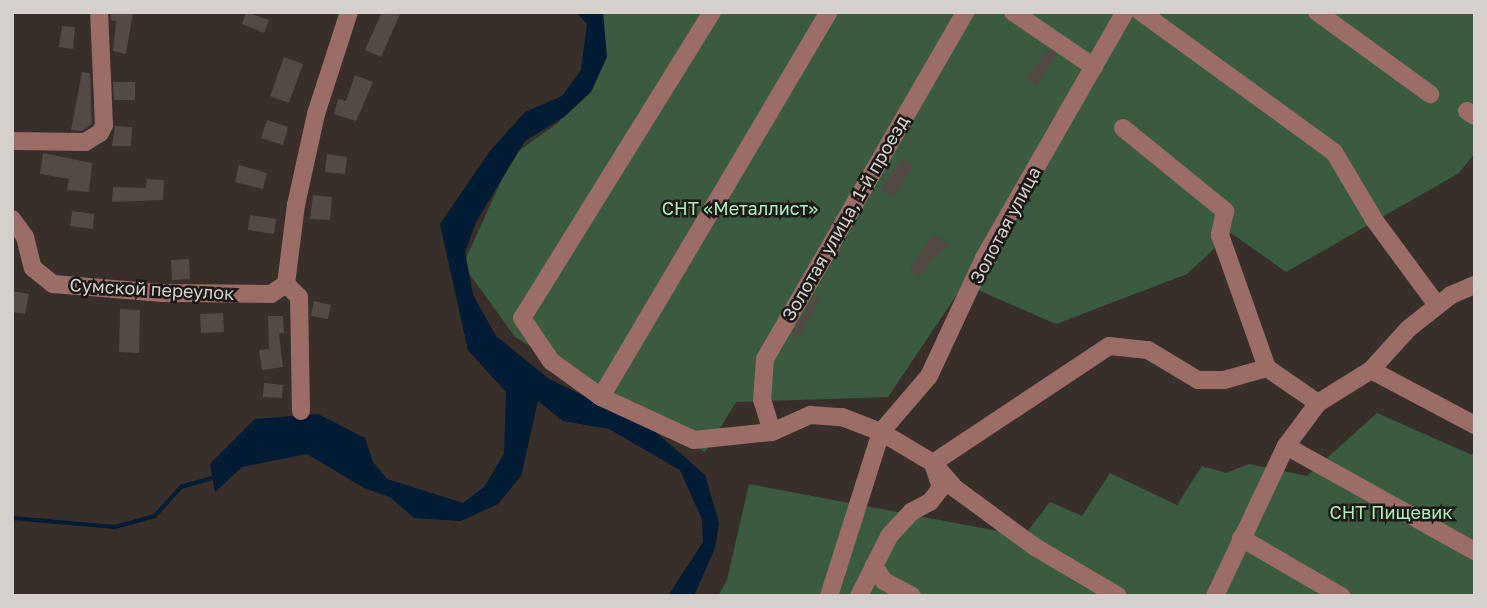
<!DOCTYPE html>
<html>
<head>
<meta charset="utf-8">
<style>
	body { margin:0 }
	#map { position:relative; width:1487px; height:608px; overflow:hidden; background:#382f2b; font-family:"Golos Text",sans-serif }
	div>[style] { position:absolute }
	.green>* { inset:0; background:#3a5b40 }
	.water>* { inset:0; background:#001b34 }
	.stream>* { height:3.5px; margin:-1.75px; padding:0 1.75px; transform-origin:1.75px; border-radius:1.75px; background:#001b34 }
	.building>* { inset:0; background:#534945 }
	.minor>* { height:18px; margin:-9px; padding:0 9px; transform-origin:9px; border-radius:9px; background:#9b6d66 }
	span { translate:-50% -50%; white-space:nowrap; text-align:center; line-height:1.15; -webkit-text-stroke:5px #1c1816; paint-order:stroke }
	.park-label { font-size:18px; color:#a9f0b6 }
	.street-label { font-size:18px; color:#d6d0cd }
	.frame { position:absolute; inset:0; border:14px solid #d6d0cd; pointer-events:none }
</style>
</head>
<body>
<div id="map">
	<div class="green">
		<i style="clip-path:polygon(593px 12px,1475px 12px,1475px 153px,1459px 173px,1286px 272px,1231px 233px,1187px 274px,1056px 324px,964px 284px,888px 397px,736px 402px,705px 452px,515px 337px,463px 265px,513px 155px,558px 123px,597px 73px)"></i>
		<i style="clip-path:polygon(1377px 413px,1472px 455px,1475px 448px,1475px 596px,718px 596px,727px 580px,749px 484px,1024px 536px,1050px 502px,1082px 516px,1110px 473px,1177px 505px,1202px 466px,1226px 473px,1249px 464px,1307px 476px)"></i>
	</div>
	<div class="water">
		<i style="clip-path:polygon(576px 12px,603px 12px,607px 57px,591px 92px,564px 117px,525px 141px,476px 222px,465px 252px,473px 295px,496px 336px,549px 379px,652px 429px,705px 475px,719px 523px,715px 548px,694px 596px,668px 596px,703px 542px,702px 519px,680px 470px,609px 429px,563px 421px,538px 401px,521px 476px,498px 504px,461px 521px,414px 518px,390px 497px,364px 488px,307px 454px,242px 467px,215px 492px,210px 464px,255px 419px,318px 414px,365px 438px,373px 462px,387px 479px,463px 503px,484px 487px,504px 454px,506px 392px,468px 350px,440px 224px,490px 151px,525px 112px,562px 96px,581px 70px,587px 24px)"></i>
	</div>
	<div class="stream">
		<i style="left:12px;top:518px;width:103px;rotate:5deg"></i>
		<i style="left:115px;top:527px;width:41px;rotate:-15.4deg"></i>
		<i style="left:155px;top:516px;width:39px;rotate:-48deg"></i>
		<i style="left:181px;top:487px;width:32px;rotate:-16deg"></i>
	</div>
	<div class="building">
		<i style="clip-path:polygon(110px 12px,133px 12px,126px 54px,113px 51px,116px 21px,111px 20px)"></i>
		<i style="clip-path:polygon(246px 12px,269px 20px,264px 33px,242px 24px)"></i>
		<i style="clip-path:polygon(382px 12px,401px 12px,381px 57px,365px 50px)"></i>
		<i style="clip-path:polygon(62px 26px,75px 27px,73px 49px,59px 47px)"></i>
		<i style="clip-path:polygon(1047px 49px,1056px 55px,1036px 85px,1027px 79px)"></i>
		<i style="clip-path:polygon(284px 57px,303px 64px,289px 103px,270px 96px)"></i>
		<i style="clip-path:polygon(82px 72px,90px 73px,92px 124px,82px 131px,71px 130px)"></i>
		<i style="clip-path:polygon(355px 75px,373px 82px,356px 121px,334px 114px,338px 99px,346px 101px)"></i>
		<i style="clip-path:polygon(113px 82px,135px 82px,135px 100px,114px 100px)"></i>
		<i style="clip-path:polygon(267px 120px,288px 127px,283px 145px,261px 138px)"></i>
		<i style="clip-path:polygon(115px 126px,132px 127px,131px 146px,112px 146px)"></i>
		<i style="clip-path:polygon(43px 153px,92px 163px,89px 192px,67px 190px,69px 179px,40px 174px)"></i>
		<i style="clip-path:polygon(327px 154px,347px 157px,345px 174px,325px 172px)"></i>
		<i style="clip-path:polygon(902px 158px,914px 165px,893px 197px,881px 189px)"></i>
		<i style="clip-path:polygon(239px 165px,267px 173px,263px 189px,235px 182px)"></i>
		<i style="clip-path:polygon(147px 179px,164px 180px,163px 200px,112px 202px,113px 187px,146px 188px)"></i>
		<i style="clip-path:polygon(313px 195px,332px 197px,330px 220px,310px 219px)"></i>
		<i style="clip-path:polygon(72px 211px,94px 214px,93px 229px,70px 226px)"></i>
		<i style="clip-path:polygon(250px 215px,276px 219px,274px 234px,248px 230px)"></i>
		<i style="clip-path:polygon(934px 234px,949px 243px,919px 277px,909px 269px)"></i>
		<i style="clip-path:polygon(189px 259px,190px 279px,172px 280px,171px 260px)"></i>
		<i style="clip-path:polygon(12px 291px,29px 294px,25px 314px,12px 312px)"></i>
		<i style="clip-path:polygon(814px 296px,820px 300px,798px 338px,792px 334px)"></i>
		<i style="clip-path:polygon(314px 301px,331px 305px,328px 319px,311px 316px)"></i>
		<i style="clip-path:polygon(120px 309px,140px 310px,139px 353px,119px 352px)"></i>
		<i style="clip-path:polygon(223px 313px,224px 332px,201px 333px,200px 314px)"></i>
		<i style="clip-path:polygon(268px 316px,283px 316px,284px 333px,279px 333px,283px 367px,262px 370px,259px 350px,269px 349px)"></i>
		<i style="clip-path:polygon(264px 383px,283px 385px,282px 398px,263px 397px)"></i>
	</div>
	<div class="minor">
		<i style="left:712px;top:12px;width:360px;rotate:121.8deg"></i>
		<i style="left:522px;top:318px;width:52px;rotate:56deg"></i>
		<i style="left:551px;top:361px;width:62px;rotate:35.8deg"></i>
		<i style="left:601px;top:397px;width:102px;rotate:24.8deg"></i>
		<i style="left:694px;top:440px;width:78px;rotate:-5.9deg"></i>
		<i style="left:772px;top:432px;width:42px;rotate:-24.1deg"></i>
		<i style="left:810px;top:415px;width:32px;rotate:4deg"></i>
		<i style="left:842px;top:417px;width:42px;rotate:21deg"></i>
		<i style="left:881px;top:432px;width:61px;rotate:30.8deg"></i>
		<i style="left:933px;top:463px;width:211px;rotate:-33.6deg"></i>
		<i style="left:1109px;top:346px;width:39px;rotate:6deg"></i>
		<i style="left:1148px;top:350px;width:58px;rotate:31deg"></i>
		<i style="left:1198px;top:380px;width:26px"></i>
		<i style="left:1224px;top:380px;width:45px;rotate:-15.6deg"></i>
		<i style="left:1013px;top:12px;width:98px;rotate:34.2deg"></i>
		<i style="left:1141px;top:12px;width:238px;rotate:36deg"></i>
		<i style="left:1334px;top:152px;width:80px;rotate:59.3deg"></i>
		<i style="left:1375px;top:221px;width:104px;rotate:53.6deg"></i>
		<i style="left:1317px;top:12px;width:140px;rotate:36deg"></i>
		<i style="left:1467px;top:111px;width:9px;rotate:32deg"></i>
		<i style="left:1123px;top:128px;width:132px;rotate:39.1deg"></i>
		<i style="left:1225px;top:211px;width:25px;rotate:102deg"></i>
		<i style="left:1220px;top:235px;width:141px;rotate:70.5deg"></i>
		<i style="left:1267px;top:368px;width:62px;rotate:34.5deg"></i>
		<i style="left:12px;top:141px;width:73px;rotate:0.8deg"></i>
		<i style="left:85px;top:142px;width:17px;rotate:-31deg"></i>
		<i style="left:100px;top:133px;width:9px;rotate:-63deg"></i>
		<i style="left:104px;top:125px;width:113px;rotate:-92.5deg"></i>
		<i style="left:12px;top:219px;width:22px;rotate:54deg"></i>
		<i style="left:25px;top:237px;width:32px;rotate:76deg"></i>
		<i style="left:33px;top:268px;width:26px;rotate:39deg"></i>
		<i style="left:53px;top:284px;width:110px;rotate:4.7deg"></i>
		<i style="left:163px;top:293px;width:108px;rotate:0.5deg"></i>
		<i style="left:271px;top:294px;width:18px;rotate:-34deg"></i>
		<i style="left:1371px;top:370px;width:118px;rotate:27.9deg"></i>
		<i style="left:601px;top:397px;width:447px;rotate:-59.4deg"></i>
		<i style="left:301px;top:411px;width:114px;rotate:-91deg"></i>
		<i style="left:299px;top:297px;width:18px;rotate:-135deg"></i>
		<i style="left:286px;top:284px;width:80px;rotate:-82.8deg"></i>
		<i style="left:296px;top:205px;width:93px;rotate:-77.6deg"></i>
		<i style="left:316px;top:114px;width:107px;rotate:-72.1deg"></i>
		<i style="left:772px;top:432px;width:34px;rotate:-107deg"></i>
		<i style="left:762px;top:400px;width:41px;rotate:-85.8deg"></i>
		<i style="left:765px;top:359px;width:401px;rotate:-60deg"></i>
		<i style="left:1286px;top:446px;width:216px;rotate:29.1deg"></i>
		<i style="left:1241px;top:538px;width:116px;rotate:30.1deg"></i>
		<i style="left:829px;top:596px;width:172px;rotate:-72.4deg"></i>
		<i style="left:881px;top:432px;width:74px;rotate:-49.4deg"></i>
		<i style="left:929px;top:376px;width:130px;rotate:-65deg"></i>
		<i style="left:984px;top:258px;width:284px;rotate:-60.2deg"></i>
		<i style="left:859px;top:596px;width:34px;rotate:-63deg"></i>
		<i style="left:912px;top:596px;width:32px;rotate:-152deg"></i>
		<i style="left:884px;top:581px;width:18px;rotate:-124deg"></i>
		<i style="left:874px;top:566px;width:34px;rotate:-63deg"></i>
		<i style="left:889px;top:536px;width:33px;rotate:-47deg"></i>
		<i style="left:911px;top:512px;width:21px;rotate:-28deg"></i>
		<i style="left:930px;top:502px;width:18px;rotate:-52deg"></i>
		<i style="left:941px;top:488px;width:26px;rotate:-108deg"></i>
		<i style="left:933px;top:463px;width:35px;rotate:49deg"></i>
		<i style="left:956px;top:489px;width:98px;rotate:36.3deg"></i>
		<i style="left:1035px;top:547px;width:96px;rotate:30.6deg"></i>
		<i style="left:1215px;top:596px;width:166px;rotate:-64.7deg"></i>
		<i style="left:1286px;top:446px;width:54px;rotate:-53.3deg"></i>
		<i style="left:1318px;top:403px;width:62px;rotate:-31.9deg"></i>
		<i style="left:1371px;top:370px;width:55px;rotate:-47.9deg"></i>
		<i style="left:1408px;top:329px;width:55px;rotate:-38.3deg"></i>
		<i style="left:1451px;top:295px;width:26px;rotate:-23deg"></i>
	</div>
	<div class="park-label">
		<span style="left:740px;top:208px">СНТ «Металлист»</span>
		<span style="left:1391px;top:512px">СНТ Пищевик</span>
	</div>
	<div class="street-label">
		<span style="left:845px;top:218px;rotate:-60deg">Золотая улица, 1-й проезд</span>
		<span style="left:1005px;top:225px;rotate:-62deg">Золотая улица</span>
		<span style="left:152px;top:289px;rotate:3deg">Сумской переулок</span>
	</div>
	<div class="frame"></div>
</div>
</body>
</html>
